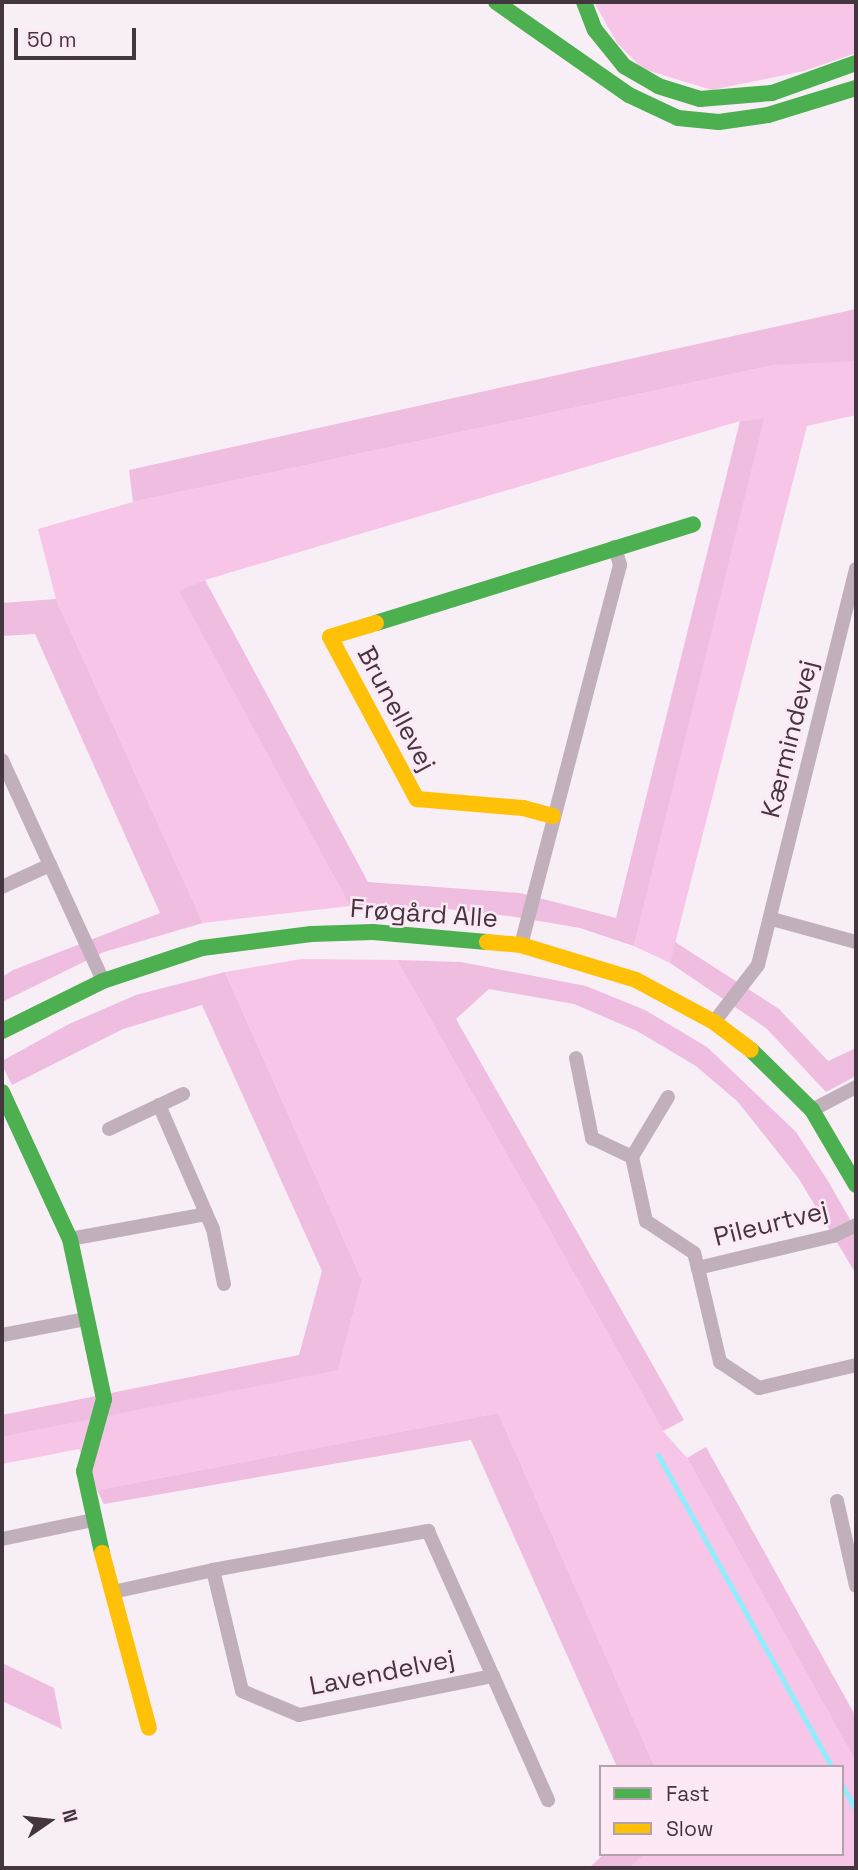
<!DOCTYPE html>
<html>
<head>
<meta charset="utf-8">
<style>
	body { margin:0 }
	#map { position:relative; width:858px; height:1870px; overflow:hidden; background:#f8eef5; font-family:"Space Grotesk",sans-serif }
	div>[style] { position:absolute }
	.green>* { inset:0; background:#f7c5e8 }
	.forest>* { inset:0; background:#efbde0 }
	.stream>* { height:5px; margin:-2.5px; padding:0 2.5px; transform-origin:2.5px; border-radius:2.5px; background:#8fedfc }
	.street>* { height:14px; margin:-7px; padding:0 7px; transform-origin:7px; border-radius:7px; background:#c1b0bb }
	.fast>* { height:16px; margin:-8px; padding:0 8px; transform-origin:8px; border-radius:8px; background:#4caf50 }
	.slow>* { height:16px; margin:-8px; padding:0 8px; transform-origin:8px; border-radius:8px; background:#ffc107 }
	span { translate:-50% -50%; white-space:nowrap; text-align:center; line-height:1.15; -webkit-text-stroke:5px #fde9f6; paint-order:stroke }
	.street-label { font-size:26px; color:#43363f }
	.frame { position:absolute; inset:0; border:4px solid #43363f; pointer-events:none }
	.legend { position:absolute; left:599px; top:1765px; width:245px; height:91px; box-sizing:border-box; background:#fde9f6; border:2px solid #b3a1ad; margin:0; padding:9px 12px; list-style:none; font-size:21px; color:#43363f }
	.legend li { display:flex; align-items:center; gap:14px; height:35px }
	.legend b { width:35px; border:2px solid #b3a1ad }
	.north { position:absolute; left:14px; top:1786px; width:70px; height:70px; -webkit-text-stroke:5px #fde9f6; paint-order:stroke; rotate:76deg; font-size:19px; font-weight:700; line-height:28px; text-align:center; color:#43363f }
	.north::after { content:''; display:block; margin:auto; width:24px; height:32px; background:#43363f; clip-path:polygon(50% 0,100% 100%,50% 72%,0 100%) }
	.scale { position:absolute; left:14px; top:28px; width:122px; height:32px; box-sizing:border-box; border:4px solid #43363f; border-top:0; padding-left:9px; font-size:21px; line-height:24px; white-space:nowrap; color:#43363f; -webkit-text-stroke:5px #fde9f6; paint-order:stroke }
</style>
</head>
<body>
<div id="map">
	<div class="green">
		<i style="clip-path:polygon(594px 2px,856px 2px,856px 53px,804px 71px,712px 90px,643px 69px,617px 43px)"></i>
		<i style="clip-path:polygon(834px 359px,856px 361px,856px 415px,807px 426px,670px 963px,634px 946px,763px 420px,740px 421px,205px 580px,180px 591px,350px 906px,203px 923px,56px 599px,38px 529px,133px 502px,775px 365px)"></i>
		<i style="clip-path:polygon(302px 959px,397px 960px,663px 1431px,687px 1458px,856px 1762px,856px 1868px,630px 1868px,645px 1854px,842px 1854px,842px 1767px,655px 1767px,498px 1413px,97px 1490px,79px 1449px,2px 1464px,2px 1437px,338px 1369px,362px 1280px,225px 972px)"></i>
	</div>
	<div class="forest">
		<i style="clip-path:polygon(856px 309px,856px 361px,775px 365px,133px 502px,129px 470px)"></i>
		<i style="clip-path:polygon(764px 419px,634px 946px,580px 928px,516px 917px,429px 907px,350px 906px,179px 591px,205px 580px,368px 882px,520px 893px,616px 918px,740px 421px)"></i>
		<i style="clip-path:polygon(56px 599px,203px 923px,104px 952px,2px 1002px,2px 977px,13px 970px,160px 913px,35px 634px,2px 636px,2px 603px)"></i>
		<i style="clip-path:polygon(675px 942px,779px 1009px,828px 1061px,856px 1048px,856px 1076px,826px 1092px,766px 1028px,670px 963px)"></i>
		<i style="clip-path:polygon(397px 960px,461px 962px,586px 986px,645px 1010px,707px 1047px,796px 1132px,828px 1181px,856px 1230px,856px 1274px,799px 1179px,738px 1102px,696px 1066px,637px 1031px,574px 1004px,489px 989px,456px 1019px,684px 1420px,663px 1431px)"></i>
		<i style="clip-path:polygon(225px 972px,362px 1280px,338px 1370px,2px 1437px,2px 1415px,299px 1355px,322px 1271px,202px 1005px,123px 1029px,12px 1085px,2px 1065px,2px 1061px,69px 1024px,136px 995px)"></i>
		<i style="clip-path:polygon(498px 1413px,655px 1767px,617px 1767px,471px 1440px,104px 1504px,97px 1490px)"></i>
		<i style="clip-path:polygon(706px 1447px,856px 1717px,856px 1762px,687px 1458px)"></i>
		<i style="clip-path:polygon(2px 1663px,54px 1688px,62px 1729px,2px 1701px)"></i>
		<i style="clip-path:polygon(604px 1854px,645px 1854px,630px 1868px,589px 1868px)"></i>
	</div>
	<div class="stream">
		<i style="left:658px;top:1455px;width:357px;rotate:60.9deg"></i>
		<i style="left:842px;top:1785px;width:29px;rotate:61deg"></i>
	</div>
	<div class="street">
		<i style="left:2px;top:760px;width:243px;rotate:65.4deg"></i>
		<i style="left:2px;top:887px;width:53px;rotate:-24.6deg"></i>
		<i style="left:772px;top:919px;width:87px;rotate:15.3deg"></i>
		<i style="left:521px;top:945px;width:393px;rotate:-75.4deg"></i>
		<i style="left:620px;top:565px;width:19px;rotate:-106deg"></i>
		<i style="left:714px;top:1022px;width:72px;rotate:-52.3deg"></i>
		<i style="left:758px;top:965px;width:408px;rotate:-76.1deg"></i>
		<i style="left:576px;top:1058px;width:82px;rotate:78.7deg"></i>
		<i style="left:592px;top:1138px;width:44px;rotate:25.4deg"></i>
		<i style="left:668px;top:1097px;width:70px;rotate:121deg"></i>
		<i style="left:632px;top:1157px;width:66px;rotate:77.7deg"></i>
		<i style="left:646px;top:1221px;width:58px;rotate:33.7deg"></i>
		<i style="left:694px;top:1253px;width:16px;rotate:75deg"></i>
		<i style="left:159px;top:1105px;width:135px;rotate:66.5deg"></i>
		<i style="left:213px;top:1229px;width:56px;rotate:78.7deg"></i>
		<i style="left:812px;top:1110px;width:50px;rotate:-27.6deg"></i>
		<i style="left:109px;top:1129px;width:82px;rotate:-25.3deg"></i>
		<i style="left:856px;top:1225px;width:25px;rotate:154deg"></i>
		<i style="left:833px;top:1236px;width:139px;rotate:166.7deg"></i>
		<i style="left:698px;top:1268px;width:97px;rotate:76.8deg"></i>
		<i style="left:720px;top:1362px;width:47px;rotate:33.7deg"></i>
		<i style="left:759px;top:1388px;width:100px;rotate:-13.3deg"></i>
		<i style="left:70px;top:1239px;width:138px;rotate:-10.4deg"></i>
		<i style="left:2px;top:1335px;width:86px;rotate:-10.8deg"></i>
		<i style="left:837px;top:1501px;width:87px;rotate:77.4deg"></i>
		<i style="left:2px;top:1539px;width:93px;rotate:-11.8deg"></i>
		<i style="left:213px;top:1570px;width:219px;rotate:-10.3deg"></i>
		<i style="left:428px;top:1531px;width:159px;rotate:65.9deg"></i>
		<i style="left:113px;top:1592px;width:102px;rotate:-12.4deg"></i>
		<i style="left:213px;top:1570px;width:124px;rotate:76.5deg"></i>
		<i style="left:242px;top:1691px;width:62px;rotate:22.8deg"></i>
		<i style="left:299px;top:1715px;width:198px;rotate:-11.4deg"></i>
		<i style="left:493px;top:1676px;width:136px;rotate:66.1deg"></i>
	</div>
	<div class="fast">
		<i style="left:496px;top:2px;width:162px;rotate:35deg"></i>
		<i style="left:629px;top:95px;width:54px;rotate:25.1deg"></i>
		<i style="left:678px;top:118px;width:41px;rotate:5.6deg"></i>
		<i style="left:719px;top:122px;width:49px;rotate:-8.1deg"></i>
		<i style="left:768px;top:115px;width:92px;rotate:-17.1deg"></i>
		<i style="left:584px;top:2px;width:30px;rotate:69deg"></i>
		<i style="left:595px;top:30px;width:46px;rotate:51.1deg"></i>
		<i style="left:624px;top:66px;width:39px;rotate:30deg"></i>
		<i style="left:658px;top:86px;width:44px;rotate:17.2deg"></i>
		<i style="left:700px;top:99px;width:72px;rotate:-4.8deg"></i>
		<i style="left:772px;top:93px;width:89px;rotate:-19.7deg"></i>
		<i style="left:376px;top:623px;width:332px;rotate:-17.3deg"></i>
		<i style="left:2px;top:1031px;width:113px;rotate:-26.3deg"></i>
		<i style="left:103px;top:981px;width:104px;rotate:-18.4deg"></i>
		<i style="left:202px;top:948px;width:110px;rotate:-7.3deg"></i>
		<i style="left:311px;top:934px;width:62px;rotate:-1.8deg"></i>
		<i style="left:373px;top:932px;width:114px;rotate:5deg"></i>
		<i style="left:751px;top:1050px;width:86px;rotate:44.5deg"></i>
		<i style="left:812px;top:1110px;width:87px;rotate:59.6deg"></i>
		<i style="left:2px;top:1092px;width:162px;rotate:65.2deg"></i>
		<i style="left:70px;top:1239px;width:164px;rotate:78deg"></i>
		<i style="left:104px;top:1399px;width:75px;rotate:105.5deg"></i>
		<i style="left:84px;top:1471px;width:84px;rotate:77.6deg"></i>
	</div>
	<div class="slow">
		<i style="left:376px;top:623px;width:48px;rotate:163.1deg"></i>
		<i style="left:330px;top:637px;width:184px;rotate:61.8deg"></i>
		<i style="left:417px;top:799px;width:106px;rotate:4.9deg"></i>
		<i style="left:523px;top:808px;width:31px;rotate:15deg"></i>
		<i style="left:487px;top:942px;width:34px;rotate:5deg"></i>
		<i style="left:521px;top:945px;width:120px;rotate:16.9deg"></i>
		<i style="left:636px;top:980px;width:89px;rotate:28.3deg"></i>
		<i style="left:714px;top:1022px;width:46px;rotate:37.1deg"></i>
		<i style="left:102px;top:1553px;width:181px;rotate:75deg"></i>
	</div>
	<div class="street-label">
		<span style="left:396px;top:709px;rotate:62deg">Brunellevej</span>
		<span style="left:790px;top:739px;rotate:-76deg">Kærmindevej</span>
		<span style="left:424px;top:914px;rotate:4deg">Frøgård Alle</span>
		<span style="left:771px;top:1224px;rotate:-14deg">Pileurtvej</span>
		<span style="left:382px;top:1673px;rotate:-11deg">Lavendelvej</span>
	</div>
	<div class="frame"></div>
	<ul class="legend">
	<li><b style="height:9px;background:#4caf50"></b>Fast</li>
	<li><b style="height:9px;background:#ffc107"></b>Slow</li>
	</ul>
	<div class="north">N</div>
	<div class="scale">50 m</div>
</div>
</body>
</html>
